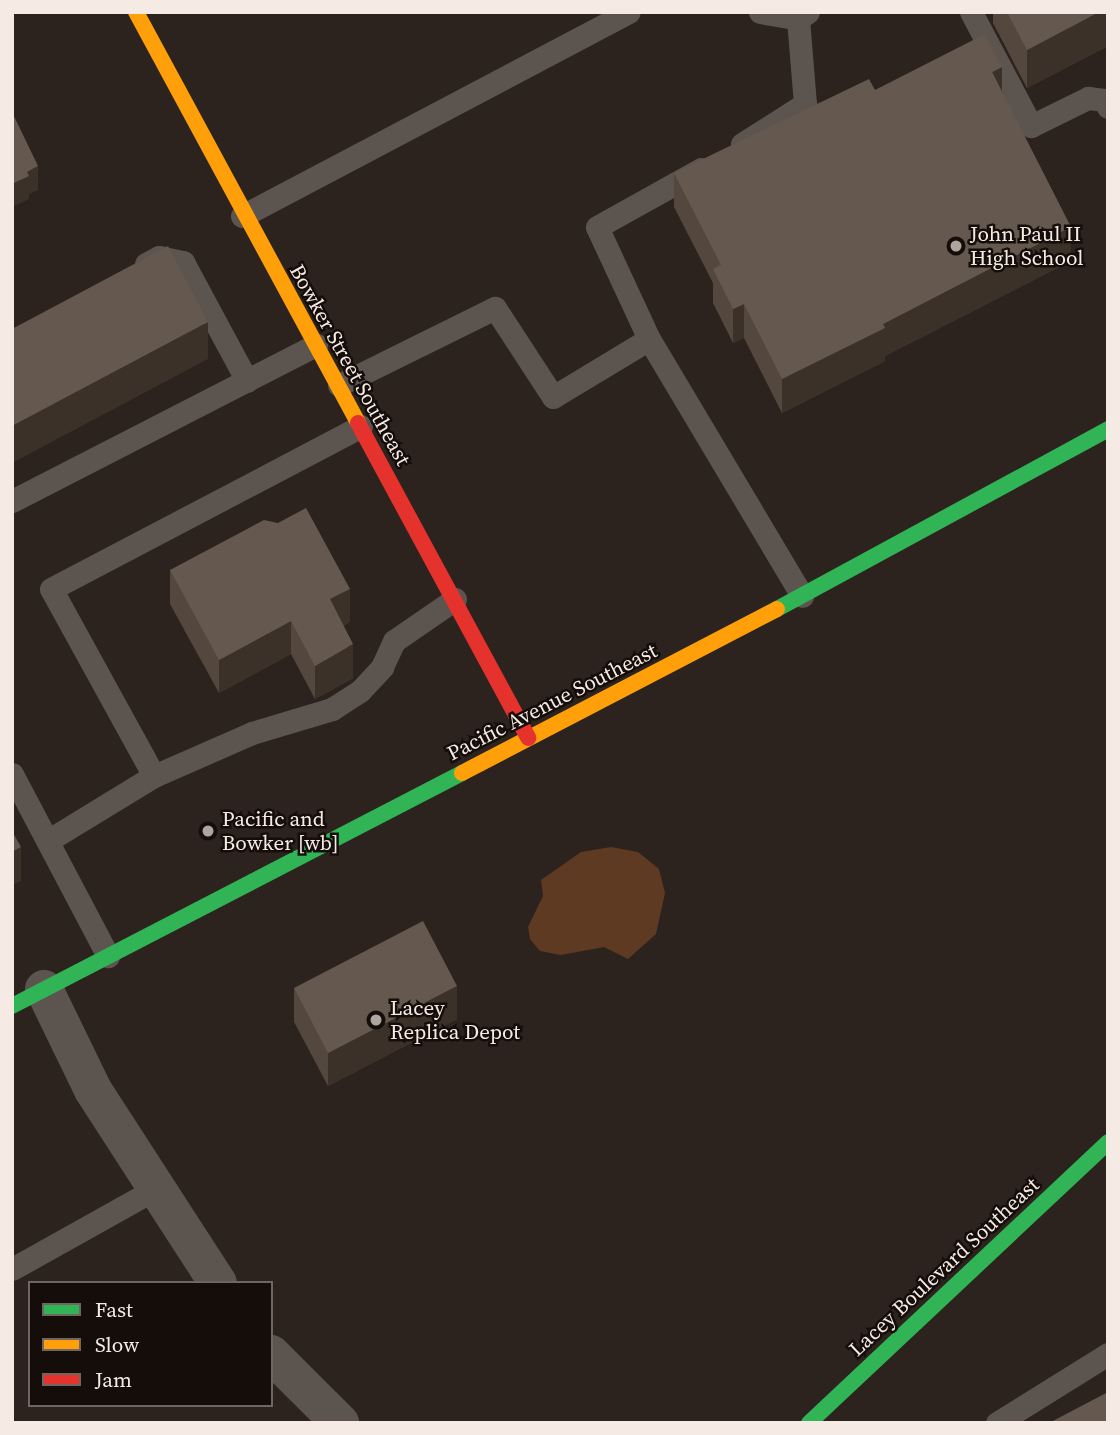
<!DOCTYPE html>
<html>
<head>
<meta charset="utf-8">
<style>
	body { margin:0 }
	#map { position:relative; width:1120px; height:1435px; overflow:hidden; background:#2c231e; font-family:"Source Serif 4",serif }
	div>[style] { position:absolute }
	.green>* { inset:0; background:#5e3a23 }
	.lane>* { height:23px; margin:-11.5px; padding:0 11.5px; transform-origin:11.5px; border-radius:11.5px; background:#5c544f }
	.street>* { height:38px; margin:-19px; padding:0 19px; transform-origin:19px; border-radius:19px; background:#5c544f }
	.fast>* { height:16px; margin:-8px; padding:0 8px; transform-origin:8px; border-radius:8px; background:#30b455 }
	.slow>* { height:16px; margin:-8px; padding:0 8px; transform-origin:8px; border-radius:8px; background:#ff9f0a }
	.jam>* { height:16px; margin:-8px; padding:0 8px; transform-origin:8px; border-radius:8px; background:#e5322d }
	.wall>* { inset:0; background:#53473e }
	.shaded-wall>* { inset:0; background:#3c3129 }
	.building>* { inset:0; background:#65594f }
	.dots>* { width:19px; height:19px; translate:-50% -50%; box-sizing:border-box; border:4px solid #150d09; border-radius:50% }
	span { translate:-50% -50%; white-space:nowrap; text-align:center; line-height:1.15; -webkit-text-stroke:5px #150d09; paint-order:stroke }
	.poi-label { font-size:21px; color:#f6ebe4 }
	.left { translate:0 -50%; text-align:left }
	.street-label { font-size:21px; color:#f6ebe4 }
	.frame { position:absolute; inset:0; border:14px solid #f6ebe4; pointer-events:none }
	.legend { position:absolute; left:28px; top:1281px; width:245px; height:126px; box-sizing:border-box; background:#150d09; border:2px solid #6f6661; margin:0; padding:9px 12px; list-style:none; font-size:21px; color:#f6ebe4 }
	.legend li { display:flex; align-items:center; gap:14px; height:35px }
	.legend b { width:35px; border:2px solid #6f6661 }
</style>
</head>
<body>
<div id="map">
	<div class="green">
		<i style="clip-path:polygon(611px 847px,638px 852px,659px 869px,665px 893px,656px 934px,628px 959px,604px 947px,561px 955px,540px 951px,530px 939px,528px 927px,543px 896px,541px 880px,581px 852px)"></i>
	</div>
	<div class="lane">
		<i style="left:760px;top:12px;width:39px;rotate:10deg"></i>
		<i style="left:971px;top:12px;width:129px;rotate:62.2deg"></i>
		<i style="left:1031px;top:126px;width:64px;rotate:-26.2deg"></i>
		<i style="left:1088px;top:98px;width:16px;rotate:7deg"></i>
		<i style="left:1104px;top:100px;width:8px;rotate:60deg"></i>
		<i style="left:742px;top:144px;width:75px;rotate:-32.4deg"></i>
		<i style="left:805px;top:104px;width:85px;rotate:-94.7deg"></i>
		<i style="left:798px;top:19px;width:12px;rotate:-35deg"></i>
		<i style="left:242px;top:216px;width:437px;rotate:-27.8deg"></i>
		<i style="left:146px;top:264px;width:15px;rotate:-28deg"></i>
		<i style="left:159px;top:257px;width:25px;rotate:12deg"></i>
		<i style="left:183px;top:262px;width:135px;rotate:61.7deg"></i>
		<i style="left:649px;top:339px;width:299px;rotate:59.2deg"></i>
		<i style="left:339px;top:385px;width:174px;rotate:-26.3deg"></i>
		<i style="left:495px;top:308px;width:106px;rotate:56.9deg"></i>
		<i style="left:553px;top:397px;width:112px;rotate:-31.1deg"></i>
		<i style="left:649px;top:339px;width:123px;rotate:-114.9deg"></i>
		<i style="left:597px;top:227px;width:119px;rotate:-29.1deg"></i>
		<i style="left:12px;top:501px;width:342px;rotate:-27.2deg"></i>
		<i style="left:12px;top:774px;width:206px;rotate:62.2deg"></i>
		<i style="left:154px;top:776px;width:213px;rotate:-118.8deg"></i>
		<i style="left:51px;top:589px;width:350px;rotate:-27.7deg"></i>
		<i style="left:49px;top:840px;width:123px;rotate:-31.4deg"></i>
		<i style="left:154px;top:776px;width:107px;rotate:-23.7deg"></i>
		<i style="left:252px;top:733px;width:84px;rotate:-16.7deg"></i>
		<i style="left:332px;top:709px;width:33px;rotate:-33deg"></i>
		<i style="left:360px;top:691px;width:33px;rotate:-47deg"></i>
		<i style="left:382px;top:667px;width:29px;rotate:-65deg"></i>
		<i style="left:394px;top:641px;width:74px;rotate:-34.5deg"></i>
		<i style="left:12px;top:1269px;width:164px;rotate:-29.2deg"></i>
		<i style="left:997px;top:1423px;width:131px;rotate:-31.9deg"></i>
	</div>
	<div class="street">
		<i style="left:44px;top:989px;width:112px;rotate:64.1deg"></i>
		<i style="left:93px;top:1090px;width:230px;rotate:57.1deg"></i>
		<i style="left:271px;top:1354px;width:98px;rotate:45deg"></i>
	</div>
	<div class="fast">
		<i style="left:777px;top:609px;width:377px;rotate:-28.5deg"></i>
		<i style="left:12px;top:1006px;width:507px;rotate:-27.37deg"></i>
		<i style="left:809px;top:1423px;width:410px;rotate:-43.2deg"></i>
	</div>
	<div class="slow">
		<i style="left:136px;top:12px;width:467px;rotate:61.6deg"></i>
		<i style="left:462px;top:773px;width:355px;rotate:-27.5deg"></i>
	</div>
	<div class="jam">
		<i style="left:358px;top:423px;width:358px;rotate:61.6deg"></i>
	</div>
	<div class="wall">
		<i style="clip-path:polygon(993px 12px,1108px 12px,1108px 46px,1027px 88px,993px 23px)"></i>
		<i style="clip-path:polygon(875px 90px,1002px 91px,1071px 261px,885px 356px,885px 361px,782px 413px,744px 338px,733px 343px,713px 303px,713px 283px,674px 207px,674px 173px)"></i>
		<i style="clip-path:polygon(170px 570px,350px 622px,343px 626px,353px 678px,315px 699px,291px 654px,219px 693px,170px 604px)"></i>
		<i style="clip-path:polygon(294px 988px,457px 1019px,328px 1086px,294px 1022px)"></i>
	</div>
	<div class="shaded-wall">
		<i style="clip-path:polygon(1099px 12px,1108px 12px,1108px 46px,1027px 88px,1027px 50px)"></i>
		<i style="clip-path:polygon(1002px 67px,1002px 100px,992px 72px)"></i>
		<i style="clip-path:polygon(38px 166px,38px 190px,29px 194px,29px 199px,12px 207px,12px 184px,27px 172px)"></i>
		<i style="clip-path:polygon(1071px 227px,1071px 261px,885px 356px,885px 361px,782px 413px,782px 379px,883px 324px)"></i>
		<i style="clip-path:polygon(744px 304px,744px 338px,733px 343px,733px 309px)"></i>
		<i style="clip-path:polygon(208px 322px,208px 359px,12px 463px,12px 426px)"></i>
		<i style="clip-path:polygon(350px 589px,350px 622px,330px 633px,330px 599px)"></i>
		<i style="clip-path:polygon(291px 621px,291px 654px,219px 693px,219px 660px)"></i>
		<i style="clip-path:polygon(353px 644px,353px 678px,315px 699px,315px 666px)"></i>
		<i style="clip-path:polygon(21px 847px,21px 881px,12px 885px,12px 852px)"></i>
		<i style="clip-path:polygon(457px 986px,457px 1019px,328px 1086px,328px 1053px)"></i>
	</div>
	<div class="building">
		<i style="clip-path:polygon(1007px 12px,1099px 12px,1027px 50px)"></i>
		<i style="clip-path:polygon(985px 34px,1002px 67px,992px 72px,1071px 227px,883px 324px,885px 328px,782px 379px,744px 304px,733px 309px,713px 269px,721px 265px,674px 173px,869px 79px,875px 90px)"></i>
		<i style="clip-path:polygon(12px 112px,38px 166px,27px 172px,29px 176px,12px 184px)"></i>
		<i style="clip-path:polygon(168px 246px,208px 322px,12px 426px,12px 329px)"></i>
		<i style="clip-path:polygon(306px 508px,350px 589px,330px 599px,353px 644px,315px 666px,291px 621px,219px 660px,170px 570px,264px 520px,278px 523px)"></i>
		<i style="clip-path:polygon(12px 831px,21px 847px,12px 852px)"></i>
		<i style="clip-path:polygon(423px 921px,457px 986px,328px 1053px,294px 988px)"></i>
		<i style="clip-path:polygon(1108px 1392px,1108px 1423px,1049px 1423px)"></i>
	</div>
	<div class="dots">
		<i style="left:956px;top:246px;background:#afa59f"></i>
		<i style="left:208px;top:831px;background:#afa59f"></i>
		<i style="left:376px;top:1020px;background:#afa59f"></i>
	</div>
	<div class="poi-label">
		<span class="left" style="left:970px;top:246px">John Paul II<br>High School</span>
		<span class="left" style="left:222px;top:831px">Pacific and<br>Bowker [wb]</span>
		<span class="left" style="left:390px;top:1020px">Lacey<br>Replica Depot</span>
	</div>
	<div class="street-label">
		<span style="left:350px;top:365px;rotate:61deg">Bowker Street Southeast</span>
		<span style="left:552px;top:702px;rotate:-27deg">Pacific Avenue Southeast</span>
		<span style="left:944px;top:1267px;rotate:-43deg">Lacey Boulevard Southeast</span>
	</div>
	<div class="frame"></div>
	<ul class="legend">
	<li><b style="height:9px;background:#30b455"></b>Fast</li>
	<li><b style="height:9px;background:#ff9f0a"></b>Slow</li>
	<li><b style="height:9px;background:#e5322d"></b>Jam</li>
	</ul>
</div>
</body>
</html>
